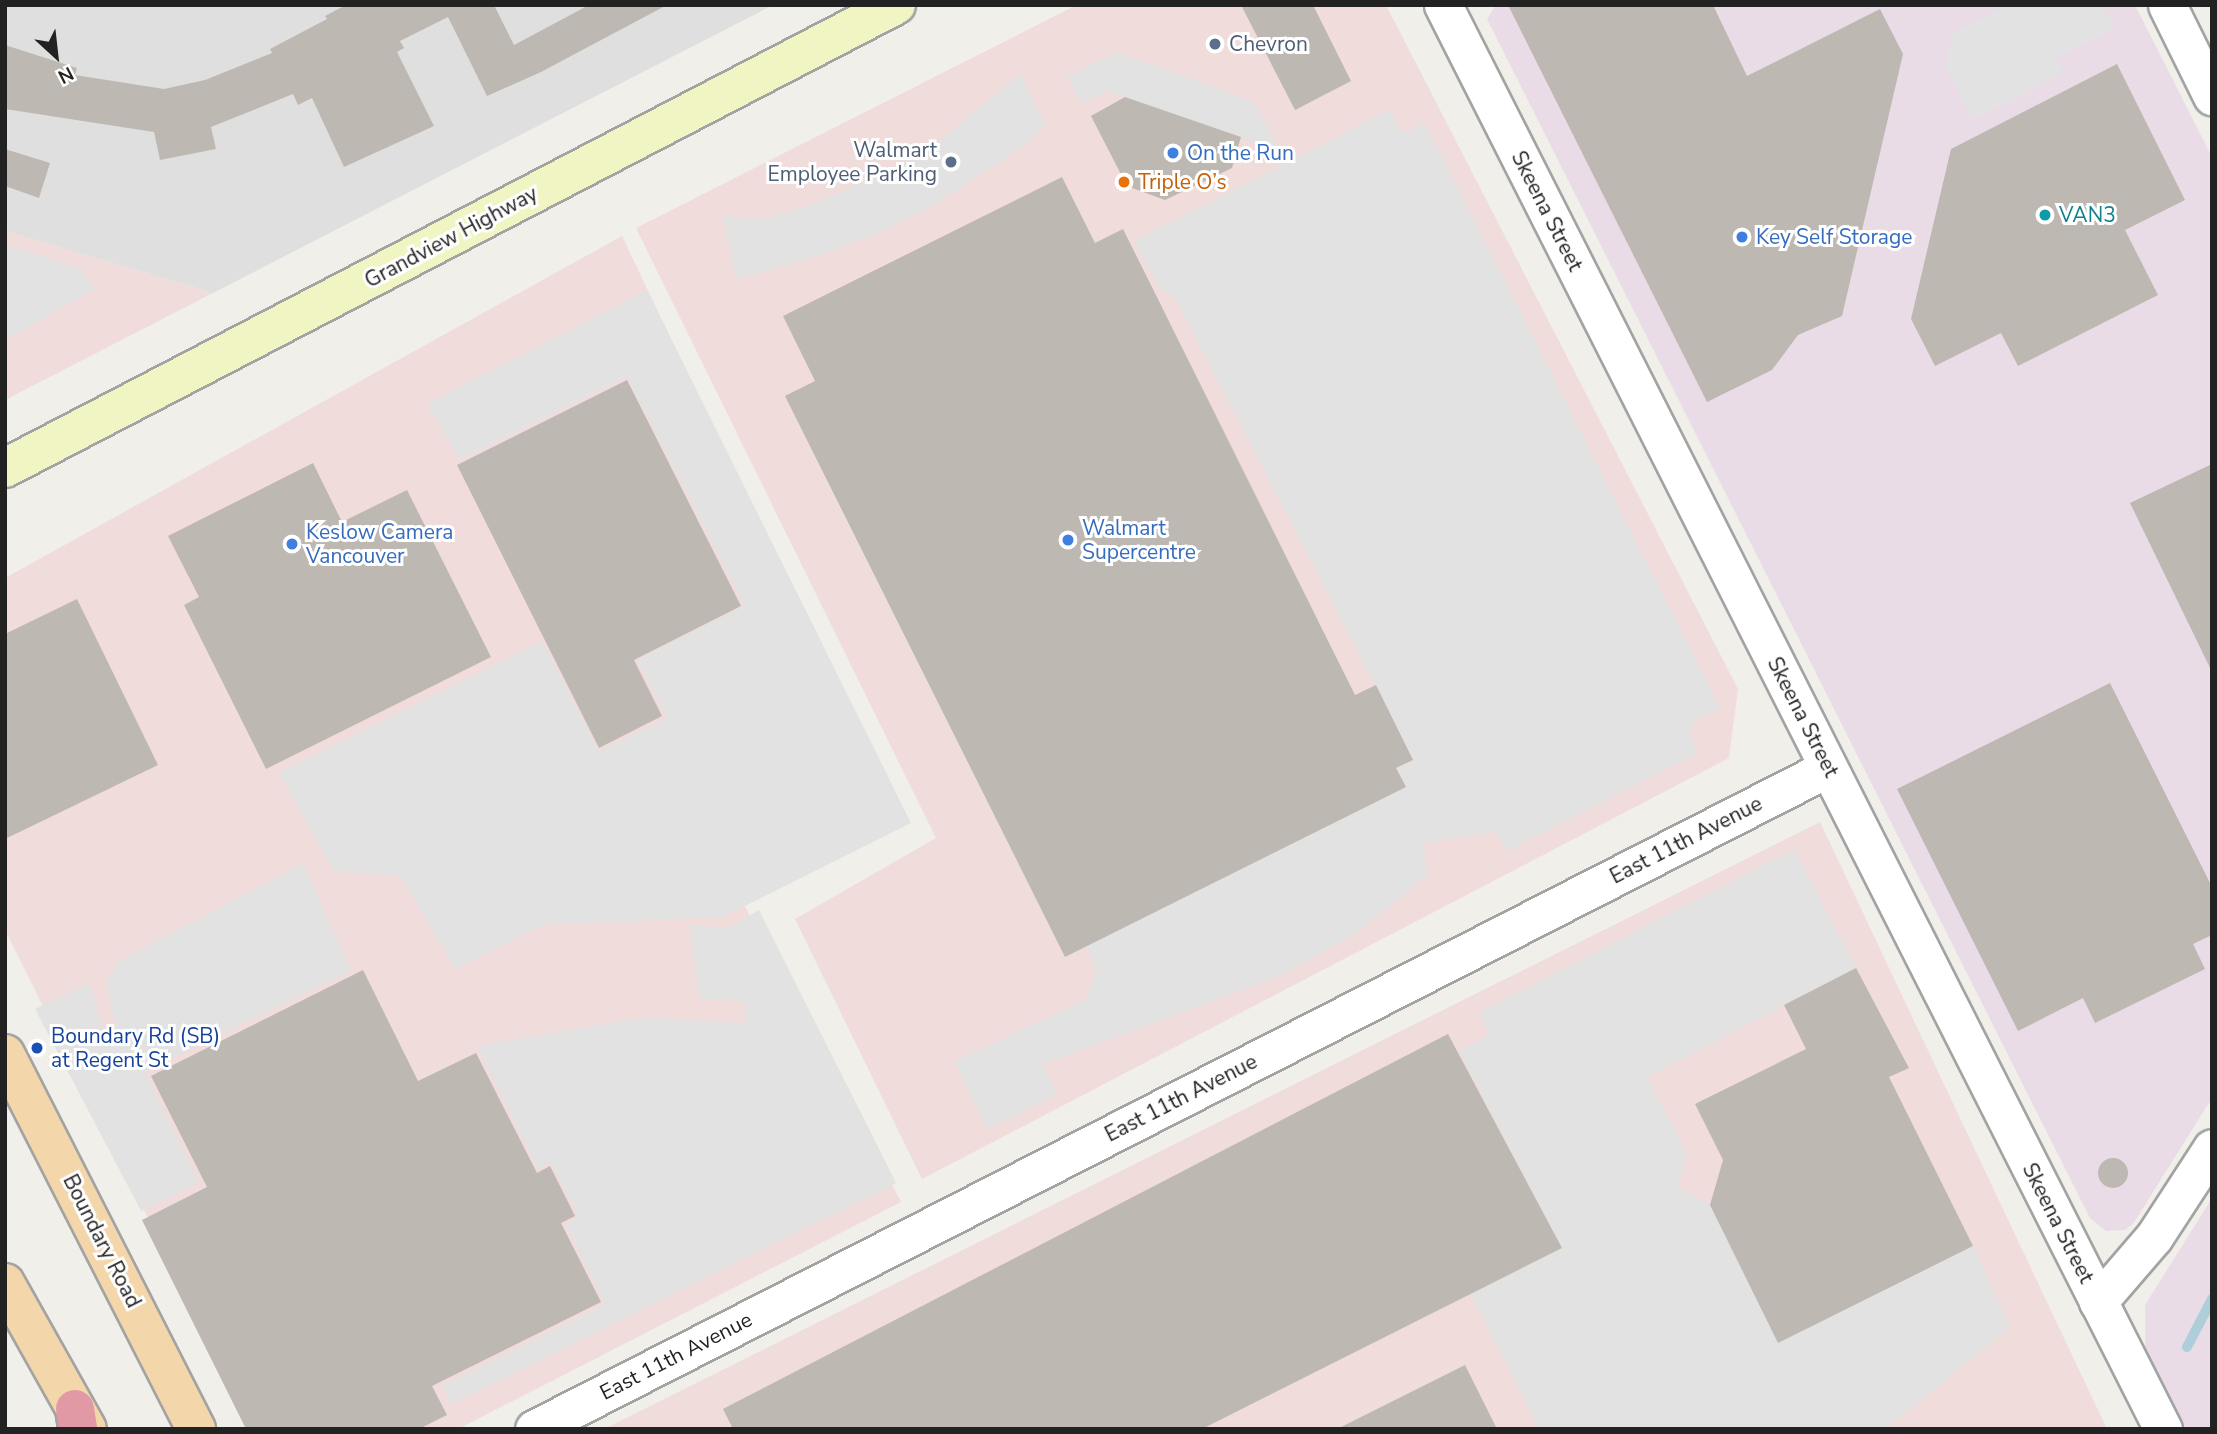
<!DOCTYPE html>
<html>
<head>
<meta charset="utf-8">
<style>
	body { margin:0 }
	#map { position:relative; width:2217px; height:1434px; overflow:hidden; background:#f1efe9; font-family:"Nunito Sans",sans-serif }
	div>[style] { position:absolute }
	.residential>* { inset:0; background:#e0dfdf }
	.commercial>* { inset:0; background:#f0dcdb }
	.industrial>* { inset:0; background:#e9dce7 }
	.parking>* { inset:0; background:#e2e2e2 }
	.stream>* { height:10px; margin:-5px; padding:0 5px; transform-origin:5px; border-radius:5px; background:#aecfda }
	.building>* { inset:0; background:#beb8b2 }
	.round { border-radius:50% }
	.roads { filter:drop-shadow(2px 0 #a3a3a3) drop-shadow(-2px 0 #a3a3a3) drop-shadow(0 2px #a3a3a3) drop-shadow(0 -2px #a3a3a3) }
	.minor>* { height:37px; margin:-18.5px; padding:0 18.5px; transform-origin:18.5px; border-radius:18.5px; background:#fff }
	.secondary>* { height:38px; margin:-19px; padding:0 19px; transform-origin:19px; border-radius:19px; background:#f1f5c4 }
	.primary>* { height:38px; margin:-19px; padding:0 19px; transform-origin:19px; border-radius:19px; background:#f4d6ab }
	.motorway>* { height:38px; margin:-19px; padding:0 19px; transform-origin:19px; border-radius:19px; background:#e099a5 }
	.dots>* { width:19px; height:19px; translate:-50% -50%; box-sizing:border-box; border:4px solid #fff; border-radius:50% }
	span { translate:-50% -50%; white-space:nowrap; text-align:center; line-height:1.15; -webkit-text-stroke:6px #fff; paint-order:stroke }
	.service-label { font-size:21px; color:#4e5e75 }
	.left { translate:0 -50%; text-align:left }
	.right { translate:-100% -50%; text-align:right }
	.shop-label { font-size:21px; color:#366cbe }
	.food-label { font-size:21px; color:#c56008 }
	.street-label { font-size:21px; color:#222 }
	.culture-label { font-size:21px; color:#0d838f }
	.transit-label { font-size:21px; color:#164399 }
	.frame { position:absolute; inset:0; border:7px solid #222; pointer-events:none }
	.north { position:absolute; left:21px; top:21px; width:70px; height:70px; -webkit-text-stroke:5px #fff; paint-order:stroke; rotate:153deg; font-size:19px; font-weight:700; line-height:28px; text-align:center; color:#222 }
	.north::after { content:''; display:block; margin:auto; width:24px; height:32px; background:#222; clip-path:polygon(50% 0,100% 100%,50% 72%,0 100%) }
</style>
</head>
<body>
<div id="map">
	<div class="residential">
		<i style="clip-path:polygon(5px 5px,773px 5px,213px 293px,5px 231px)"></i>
	</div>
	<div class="commercial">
		<i style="clip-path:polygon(1077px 5px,1386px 5px,1738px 689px,1729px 758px,922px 1179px,795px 919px,936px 838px,636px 228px)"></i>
		<i style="clip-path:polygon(5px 231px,213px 293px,5px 400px)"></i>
		<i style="clip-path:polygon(622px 236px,900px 820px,740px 897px,901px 1202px,458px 1429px,253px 1429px,5px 930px,5px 578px)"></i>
		<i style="clip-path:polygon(1820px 822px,2107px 1429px,604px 1429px)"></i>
	</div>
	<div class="industrial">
		<i style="clip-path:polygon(1496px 5px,2135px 5px,2212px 157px,2212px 1098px,2133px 1224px,2125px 1230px,2106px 1231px,2090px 1218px,1487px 19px)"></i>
		<i style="clip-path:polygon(2212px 1198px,2212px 1429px,2146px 1429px,2145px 1305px)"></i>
	</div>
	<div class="parking">
		<i style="clip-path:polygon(2002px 5px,2103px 5px,2114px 28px,2056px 57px,2063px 73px,1972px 119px,1946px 67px,1952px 34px,2003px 8px)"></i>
		<i style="clip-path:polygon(1117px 52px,1254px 102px,1283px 156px,1241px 137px,1106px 91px,1081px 104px,1067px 76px)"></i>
		<i style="clip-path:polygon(1020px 74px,1045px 125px,1028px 143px,929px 208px,881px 232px,804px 261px,736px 279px,723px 216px,759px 219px,807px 206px,859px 184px,930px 148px)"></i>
		<i style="clip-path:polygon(1389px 110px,1401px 131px,1405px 133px,1425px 123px,1720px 708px,1694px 722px,1690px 736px,1698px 753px,1507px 851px,1496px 832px,1423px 843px,1428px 874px,1358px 932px,1275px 978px,1042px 1065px,1057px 1094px,987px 1130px,955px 1061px,1087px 999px,1096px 970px,1086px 946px,1406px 787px,1396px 768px,1413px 759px,1175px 298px,1160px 288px,1134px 241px)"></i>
		<i style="clip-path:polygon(5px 244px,80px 269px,95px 289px,5px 340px)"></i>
		<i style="clip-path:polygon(647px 290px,911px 823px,723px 917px,543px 925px,456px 969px,400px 876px,334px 871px,279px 773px,542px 641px,599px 751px,667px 718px,637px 660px,745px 606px,627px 377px,460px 460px,427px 404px)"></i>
		<i style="clip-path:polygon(1794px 849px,1856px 968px,1647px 1077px,1687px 1154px,1678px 1187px,1710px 1204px,1778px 1343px,1973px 1246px,2010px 1327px,1886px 1429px,1539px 1429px,1471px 1294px,1562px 1248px,1459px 1051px,1489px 1035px,1478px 1013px)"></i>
		<i style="clip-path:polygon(303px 864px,351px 970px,145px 1072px,199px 1183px,141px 1211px,35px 1009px,90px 983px,108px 1046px,120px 1046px,108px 993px,108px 977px,117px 962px)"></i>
		<i style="clip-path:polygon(759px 910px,896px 1183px,451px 1404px,442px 1386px,605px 1304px,566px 1225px,579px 1217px,551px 1162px,538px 1169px,477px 1046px,646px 1017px,745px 1023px,746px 1001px,699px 999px,689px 924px,726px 929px)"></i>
	</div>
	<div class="stream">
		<i style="left:2187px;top:1347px;width:54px;rotate:-62.5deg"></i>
	</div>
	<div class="building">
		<i style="clip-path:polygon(346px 5px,494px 5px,514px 45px,589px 5px,667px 5px,541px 72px,487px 96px,448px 17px,400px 41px,404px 48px,397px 52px,434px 126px,344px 167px,312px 98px,298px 105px,293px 94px,211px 127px,216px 149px,160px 160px,154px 132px,5px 109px,5px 45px,77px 68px,75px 75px,164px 89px,205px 80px,272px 53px,270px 49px,327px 19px,325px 16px)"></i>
		<i style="clip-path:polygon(1241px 5px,1313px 5px,1351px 81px,1295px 110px)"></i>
		<i style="clip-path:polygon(1508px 5px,1713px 5px,1747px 76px,1880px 9px,1903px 54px,1842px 316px,1798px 335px,1772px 370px,1707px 402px)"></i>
		<i style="clip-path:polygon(2117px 64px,2185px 200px,2125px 230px,2158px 295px,2018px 366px,2001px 333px,1935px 366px,1911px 319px,1951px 149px)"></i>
		<i style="clip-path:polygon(1125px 97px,1241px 137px,1232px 168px,1165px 200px,1127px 186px,1091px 116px)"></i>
		<i style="clip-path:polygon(5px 149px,50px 163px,39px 198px,5px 186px)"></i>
		<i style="clip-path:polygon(1062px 177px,1095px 243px,1123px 229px,1355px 695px,1376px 685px,1413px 760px,1396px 768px,1406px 787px,1065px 957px,785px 396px,815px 381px,783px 316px)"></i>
		<i style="clip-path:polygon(627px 380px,741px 606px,634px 660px,662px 716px,599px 748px,457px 465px)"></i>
		<i style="clip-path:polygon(313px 463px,342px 522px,407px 490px,491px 657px,266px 769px,184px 605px,199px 597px,168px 536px)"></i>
		<i style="clip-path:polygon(2212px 464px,2212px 672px,2130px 503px)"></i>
		<i style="clip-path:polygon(77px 599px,158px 765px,5px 839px,5px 634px)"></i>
		<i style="clip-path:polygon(2110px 683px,2212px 887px,2212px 935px,2193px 944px,2205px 969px,2095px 1023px,2083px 998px,2018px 1031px,1897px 789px)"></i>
		<i style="clip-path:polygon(1856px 968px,1909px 1068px,1889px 1077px,1973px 1246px,1778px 1343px,1710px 1205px,1723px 1160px,1695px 1104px,1806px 1049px,1784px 1005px)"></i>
		<i style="clip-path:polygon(363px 970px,418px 1081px,476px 1053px,537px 1173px,550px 1166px,575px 1216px,561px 1223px,601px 1302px,432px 1386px,447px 1415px,419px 1429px,246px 1429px,142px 1220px,207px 1187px,151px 1076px)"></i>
		<i style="clip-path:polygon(1448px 1034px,1562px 1248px,1202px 1429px,733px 1429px,723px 1409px)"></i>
		<i class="round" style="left:2098px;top:1158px;width:30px;height:30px"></i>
		<i style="clip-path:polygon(1465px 1365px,1497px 1429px,1337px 1429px)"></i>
	</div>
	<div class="roads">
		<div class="minor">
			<i style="left:1443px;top:5px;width:1596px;rotate:63.18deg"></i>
			<i style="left:2167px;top:5px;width:102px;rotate:63.7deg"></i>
			<i style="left:2098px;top:1302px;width:86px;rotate:-49.3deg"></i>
			<i style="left:2154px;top:1237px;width:106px;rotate:-56.9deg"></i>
			<i style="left:534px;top:1429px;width:1453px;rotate:-27.06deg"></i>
		</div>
		<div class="secondary">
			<i style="left:5px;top:468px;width:1004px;rotate:-27.46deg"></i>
		</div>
		<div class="primary">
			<i style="left:5px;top:1054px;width:421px;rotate:63deg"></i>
			<i style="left:5px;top:1283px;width:167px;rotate:60.7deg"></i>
		</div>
		<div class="motorway">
			<i style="left:75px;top:1409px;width:20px;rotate:81deg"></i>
		</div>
	</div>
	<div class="dots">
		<i style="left:1215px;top:44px;background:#5c6f8a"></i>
		<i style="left:1173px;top:153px;background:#3f7fe0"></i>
		<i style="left:951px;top:162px;background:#5c6f8a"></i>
		<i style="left:1124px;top:182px;background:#e8710a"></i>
		<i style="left:2045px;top:215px;background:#0f9aa8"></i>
		<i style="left:1742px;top:237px;background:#3f7fe0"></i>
		<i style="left:1068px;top:540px;background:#3f7fe0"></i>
		<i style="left:292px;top:544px;background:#3f7fe0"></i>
		<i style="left:37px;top:1048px;background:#1a4fb4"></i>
	</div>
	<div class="service-label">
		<span class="left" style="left:1229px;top:44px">Chevron</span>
		<span class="right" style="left:937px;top:162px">Walmart<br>Employee Parking</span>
	</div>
	<div class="shop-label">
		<span class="left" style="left:1187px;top:153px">On the Run</span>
		<span class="left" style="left:1756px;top:237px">Key Self Storage</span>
		<span class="left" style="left:1082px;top:540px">Walmart<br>Supercentre</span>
		<span class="left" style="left:306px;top:544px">Keslow Camera<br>Vancouver</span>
	</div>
	<div class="food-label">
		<span class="left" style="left:1138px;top:182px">Triple O’s</span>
	</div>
	<div class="street-label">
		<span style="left:1547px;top:211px;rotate:63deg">Skeena Street</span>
		<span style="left:451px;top:237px;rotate:-28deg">Grandview Highway</span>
		<span style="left:1803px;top:717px;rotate:63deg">Skeena Street</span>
		<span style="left:1686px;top:840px;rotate:-27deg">East 11th Avenue</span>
		<span style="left:1181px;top:1098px;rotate:-27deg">East 11th Avenue</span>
		<span style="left:2058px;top:1223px;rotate:63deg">Skeena Street</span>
		<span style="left:102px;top:1241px;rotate:63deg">Boundary Road</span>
		<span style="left:676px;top:1356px;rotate:-27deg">East 11th Avenue</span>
	</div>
	<div class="culture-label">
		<span class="left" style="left:2059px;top:215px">VAN3</span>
	</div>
	<div class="transit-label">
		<span class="left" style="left:51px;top:1048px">Boundary Rd (SB)<br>at Regent St</span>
	</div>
	<div class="frame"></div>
	<div class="north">N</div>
</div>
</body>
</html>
